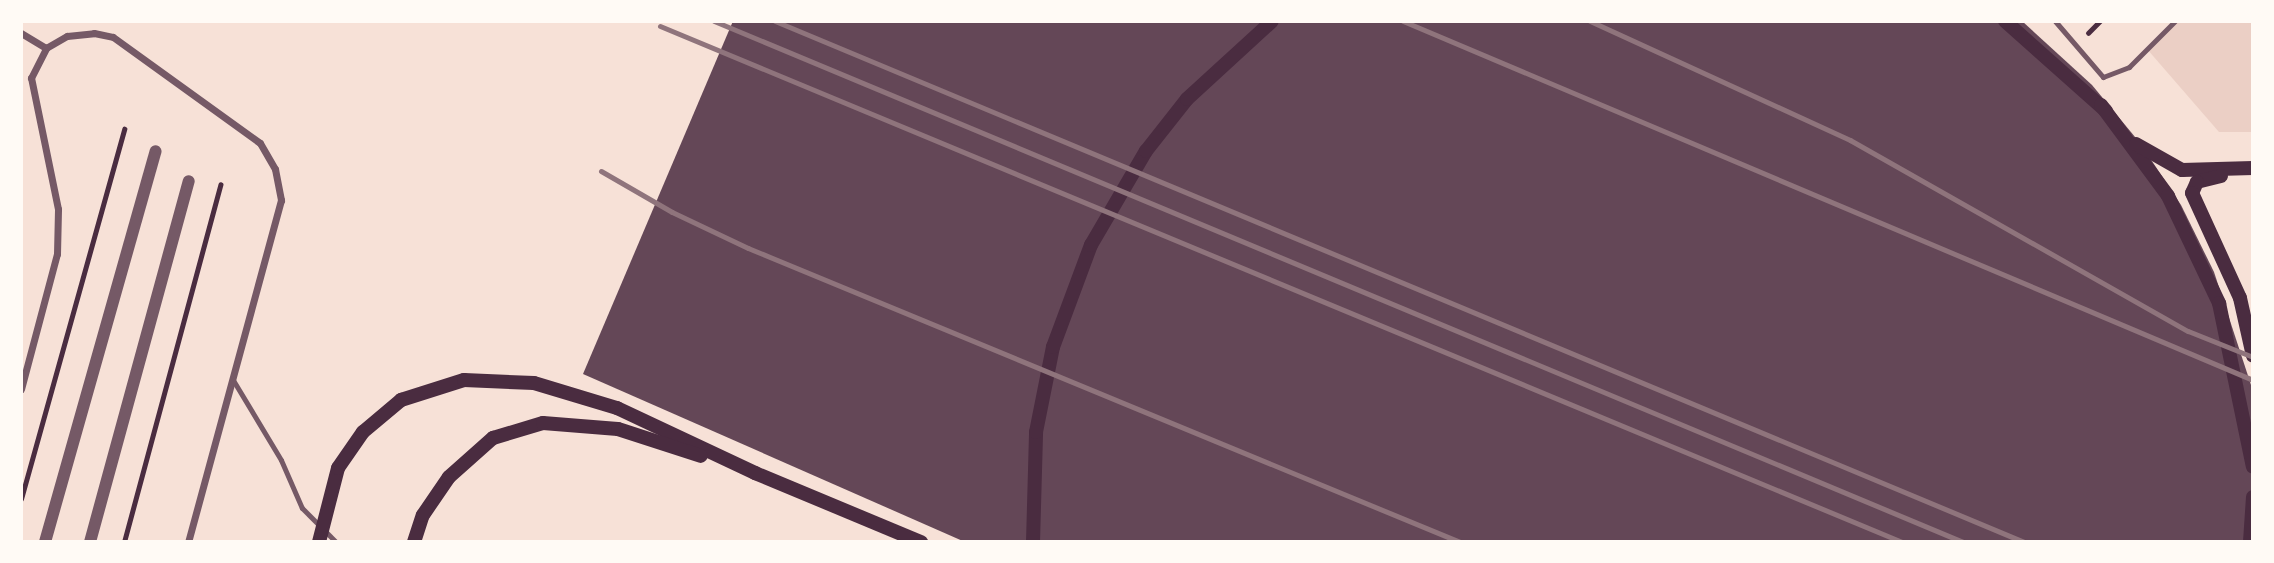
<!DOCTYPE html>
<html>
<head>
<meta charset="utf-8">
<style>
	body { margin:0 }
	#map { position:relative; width:2274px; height:563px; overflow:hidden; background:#f7e1d7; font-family:"Roboto Condensed",sans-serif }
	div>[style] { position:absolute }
	.green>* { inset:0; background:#ebcfc5 }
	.building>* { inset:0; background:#644757 }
	.path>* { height:4.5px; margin:-2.25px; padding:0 2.25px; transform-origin:2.25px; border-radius:2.25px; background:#4a2c40 }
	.service>* { height:5px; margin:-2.5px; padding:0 2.5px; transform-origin:2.5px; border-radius:2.5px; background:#755966 }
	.minor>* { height:7px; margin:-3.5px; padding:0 3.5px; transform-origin:3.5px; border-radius:3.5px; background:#755966 }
	.tertiary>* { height:12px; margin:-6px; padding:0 6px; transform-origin:6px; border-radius:6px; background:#755966 }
	.secondary>* { height:14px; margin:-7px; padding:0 7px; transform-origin:7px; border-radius:7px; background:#4a2c40 }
	.rail>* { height:5px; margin:-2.5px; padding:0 2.5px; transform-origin:2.5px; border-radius:2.5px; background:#8f747c }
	span { translate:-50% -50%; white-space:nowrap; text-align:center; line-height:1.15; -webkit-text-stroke:5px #fffaf5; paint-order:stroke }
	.frame { position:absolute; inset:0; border:23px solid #fffaf5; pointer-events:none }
</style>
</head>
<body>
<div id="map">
	<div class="green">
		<i style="clip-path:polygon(2175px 21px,2253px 21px,2253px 132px,2219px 132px,2147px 49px)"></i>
	</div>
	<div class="building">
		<i style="clip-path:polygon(733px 21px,2022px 21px,2092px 85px,2140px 143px,2181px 205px,2214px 272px,2253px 391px,2253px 542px,965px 542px,583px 374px)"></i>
	</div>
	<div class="path">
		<i style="left:2088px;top:33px;width:17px;rotate:-45deg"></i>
		<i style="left:21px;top:499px;width:384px;rotate:-74.4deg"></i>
		<i style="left:124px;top:542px;width:370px;rotate:-74.9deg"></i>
	</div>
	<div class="service">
		<i style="left:2055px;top:21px;width:74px;rotate:49.4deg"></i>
		<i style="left:2103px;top:77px;width:28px;rotate:-21deg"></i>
		<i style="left:2129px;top:67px;width:65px;rotate:-45deg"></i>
		<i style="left:233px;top:380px;width:93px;rotate:59deg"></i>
		<i style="left:281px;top:460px;width:52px;rotate:66.4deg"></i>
		<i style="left:302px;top:508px;width:48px;rotate:45deg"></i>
	</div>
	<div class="minor">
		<i style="left:21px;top:33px;width:29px;rotate:31deg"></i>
		<i style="left:21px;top:389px;width:140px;rotate:-75.1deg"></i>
		<i style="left:57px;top:254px;width:45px;rotate:-88.7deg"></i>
		<i style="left:58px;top:209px;width:134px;rotate:-101.6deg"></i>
		<i style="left:31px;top:78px;width:34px;rotate:-63deg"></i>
		<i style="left:46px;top:48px;width:24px;rotate:-30deg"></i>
		<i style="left:67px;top:36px;width:27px;rotate:-6deg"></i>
		<i style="left:94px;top:33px;width:19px;rotate:12deg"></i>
		<i style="left:113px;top:37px;width:181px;rotate:35.8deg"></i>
		<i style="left:260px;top:143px;width:30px;rotate:60deg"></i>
		<i style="left:275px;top:169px;width:32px;rotate:79deg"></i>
		<i style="left:281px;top:200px;width:354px;rotate:105.2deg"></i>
	</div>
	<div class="tertiary">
		<i style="left:45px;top:542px;width:406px;rotate:-74.2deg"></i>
		<i style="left:90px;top:542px;width:374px;rotate:-74.7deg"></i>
	</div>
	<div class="secondary">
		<i style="left:2005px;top:21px;width:135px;rotate:41.7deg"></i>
		<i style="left:2101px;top:105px;width:113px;rotate:53.6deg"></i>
		<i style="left:2168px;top:196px;width:119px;rotate:64.5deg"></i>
		<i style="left:2219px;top:303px;width:167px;rotate:78.3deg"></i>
		<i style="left:2136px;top:144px;width:53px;rotate:29.5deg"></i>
		<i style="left:2182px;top:170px;width:71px;rotate:-1.6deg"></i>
		<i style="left:2221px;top:176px;width:25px;rotate:166deg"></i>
		<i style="left:2197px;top:182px;width:12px;rotate:114deg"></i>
		<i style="left:2192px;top:193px;width:115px;rotate:65.4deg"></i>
		<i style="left:2240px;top:298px;width:59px;rotate:77.4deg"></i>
		<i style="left:319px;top:542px;width:76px;rotate:-75.6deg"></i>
		<i style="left:338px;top:468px;width:44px;rotate:-55.2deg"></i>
		<i style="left:363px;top:432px;width:50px;rotate:-40.1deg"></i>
		<i style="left:401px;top:400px;width:66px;rotate:-17.6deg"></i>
		<i style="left:464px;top:380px;width:70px;rotate:2.5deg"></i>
		<i style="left:534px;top:383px;width:87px;rotate:16.8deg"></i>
		<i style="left:617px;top:408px;width:153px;rotate:25.2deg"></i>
		<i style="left:755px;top:473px;width:180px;rotate:22.6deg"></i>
		<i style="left:414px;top:542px;width:28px;rotate:-72deg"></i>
		<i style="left:423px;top:515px;width:46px;rotate:-55.6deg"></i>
		<i style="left:449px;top:477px;width:59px;rotate:-41.6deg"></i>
		<i style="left:493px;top:438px;width:52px;rotate:-16.7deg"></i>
		<i style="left:543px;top:423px;width:75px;rotate:4.6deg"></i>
		<i style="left:618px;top:429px;width:87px;rotate:18deg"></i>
		<i style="left:1033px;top:542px;width:110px;rotate:-88.4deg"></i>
		<i style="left:1036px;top:432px;width:87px;rotate:-78.7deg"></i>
		<i style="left:1053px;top:347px;width:109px;rotate:-69.6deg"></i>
		<i style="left:1091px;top:245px;width:109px;rotate:-59.7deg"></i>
		<i style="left:1146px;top:151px;width:66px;rotate:-51.7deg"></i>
		<i style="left:1187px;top:99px;width:115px;rotate:-42.5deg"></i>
		<i style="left:2250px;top:542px;width:45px;rotate:-86.2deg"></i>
	</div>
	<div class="rail">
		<i style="left:714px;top:21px;width:1353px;rotate:22.64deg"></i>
		<i style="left:775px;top:21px;width:1353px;rotate:22.64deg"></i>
		<i style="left:1403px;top:21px;width:923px;rotate:22.9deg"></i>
		<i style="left:1590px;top:21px;width:286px;rotate:24.6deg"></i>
		<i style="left:1850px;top:140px;width:388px;rotate:29.5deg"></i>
		<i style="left:2188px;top:331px;width:70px;rotate:21.8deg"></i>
		<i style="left:660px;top:26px;width:1345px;rotate:22.56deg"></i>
		<i style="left:601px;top:171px;width:82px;rotate:30deg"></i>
		<i style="left:672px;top:212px;width:84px;rotate:25.3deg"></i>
		<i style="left:748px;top:248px;width:770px;rotate:22.44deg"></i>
	</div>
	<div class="frame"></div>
</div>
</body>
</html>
